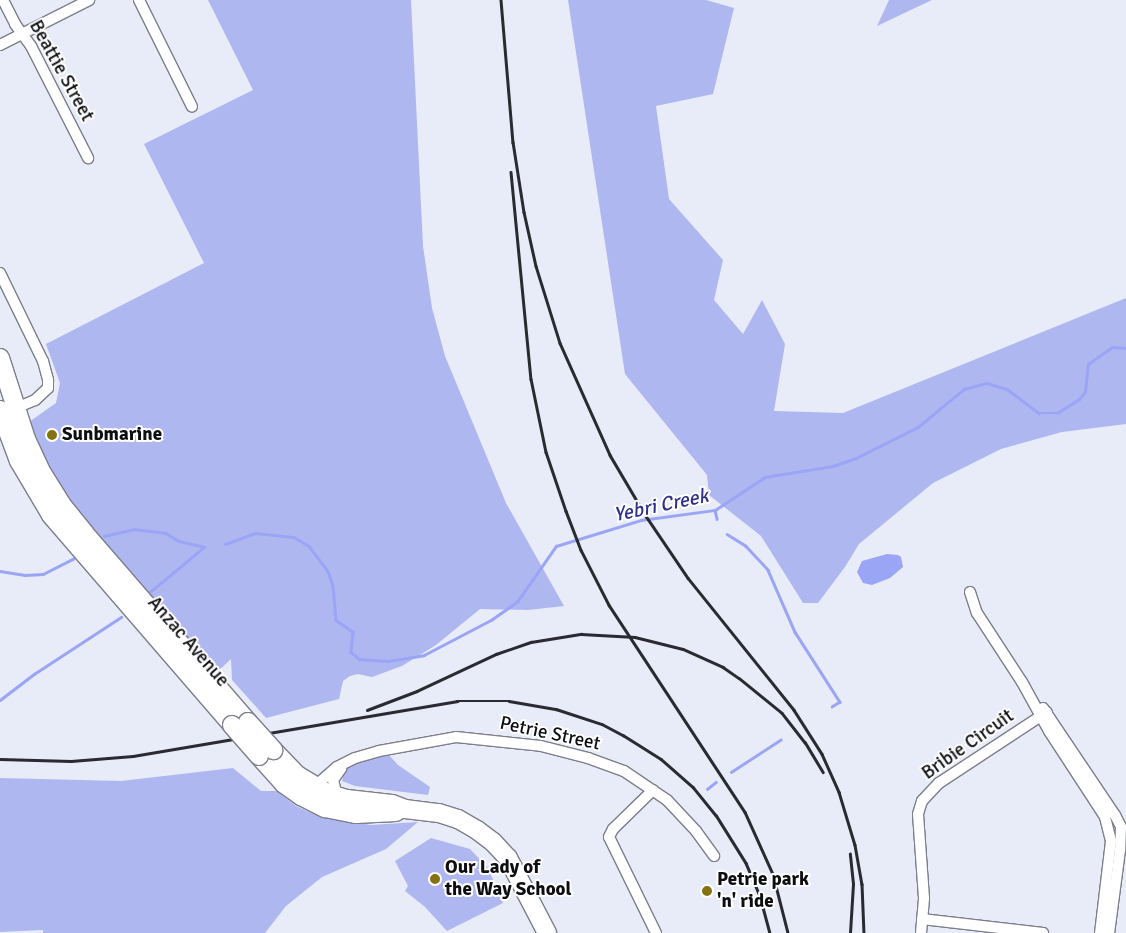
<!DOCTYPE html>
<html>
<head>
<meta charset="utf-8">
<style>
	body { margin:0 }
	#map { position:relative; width:1126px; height:933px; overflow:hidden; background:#e8ebf8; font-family:Signika,sans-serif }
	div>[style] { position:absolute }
	.green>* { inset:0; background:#aeb7ef }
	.water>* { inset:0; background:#9aa5f6 }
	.stream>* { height:2.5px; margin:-1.25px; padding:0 1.25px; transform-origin:1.25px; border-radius:1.25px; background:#9aa5f6 }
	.roads { filter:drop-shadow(1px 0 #7c7f8b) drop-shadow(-1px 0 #7c7f8b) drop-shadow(0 1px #7c7f8b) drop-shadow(0 -1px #7c7f8b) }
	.street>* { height:10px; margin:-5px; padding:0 5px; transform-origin:5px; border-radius:5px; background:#fff }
	.highway>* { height:18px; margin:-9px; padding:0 9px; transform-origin:9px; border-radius:9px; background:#fff }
	.rail>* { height:2.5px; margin:-1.25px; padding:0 1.25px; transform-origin:1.25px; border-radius:1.25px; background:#292b30 }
	.bridges { filter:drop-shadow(1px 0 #7c7f8b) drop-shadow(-1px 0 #7c7f8b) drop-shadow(0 1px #7c7f8b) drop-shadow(0 -1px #7c7f8b) }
	.highway-bridge>* { height:18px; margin:-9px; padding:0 9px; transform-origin:9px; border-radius:9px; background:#fff }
	.dots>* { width:14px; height:14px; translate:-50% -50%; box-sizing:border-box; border:2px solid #fff; border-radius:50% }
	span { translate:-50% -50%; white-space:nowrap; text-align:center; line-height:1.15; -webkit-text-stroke:4px #fff; paint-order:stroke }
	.street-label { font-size:19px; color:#0d0e12 }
	.poi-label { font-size:19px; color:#0d0e12; font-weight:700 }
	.left { translate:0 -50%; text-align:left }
	.water-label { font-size:20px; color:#302f8a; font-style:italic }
</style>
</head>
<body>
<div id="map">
	<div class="green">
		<i style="clip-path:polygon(208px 0,411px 0,423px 246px,432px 308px,445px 356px,506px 503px,564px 606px,528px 610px,480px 609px,436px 645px,402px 666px,372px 677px,358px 674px,350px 676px,343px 681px,339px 699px,266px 718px,232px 680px,231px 659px,214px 675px,66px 501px,41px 455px,29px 422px,56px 403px,60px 383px,46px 344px,204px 263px,144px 144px,253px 90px)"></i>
		<i style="clip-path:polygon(568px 0,706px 0,734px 8px,713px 94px,656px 106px,669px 199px,723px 260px,714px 300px,743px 334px,762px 300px,785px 344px,774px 411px,843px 413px,1126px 298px,1126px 424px,1062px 432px,1001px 449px,933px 483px,859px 544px,845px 567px,818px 603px,803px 603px,761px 536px,709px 495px,707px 475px,625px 374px)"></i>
		<i style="clip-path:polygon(889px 0,932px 0,877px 26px)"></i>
		<i style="clip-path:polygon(388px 754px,398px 765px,430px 787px,428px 795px,355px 786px,342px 781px,345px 769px,375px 756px)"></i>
		<i style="clip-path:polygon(233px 768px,261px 791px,277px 791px,296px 806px,318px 816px,371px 825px,418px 822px,386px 849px,322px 877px,286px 906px,265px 933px,43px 933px,43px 930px,0 932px,0 778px,121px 781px)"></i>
		<i style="clip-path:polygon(431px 838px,470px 849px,488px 868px,503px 903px,447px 931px,425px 907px,405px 891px,408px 886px,395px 861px)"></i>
	</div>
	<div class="water">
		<i style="clip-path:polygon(887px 554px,898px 555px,901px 557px,903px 567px,890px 578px,872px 585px,863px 583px,857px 572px,862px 561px)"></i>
	</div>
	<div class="stream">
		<i style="left:715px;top:510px;width:9px;rotate:77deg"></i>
		<i style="left:727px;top:534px;width:22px;rotate:32deg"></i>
		<i style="left:746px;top:546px;width:33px;rotate:47deg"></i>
		<i style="left:768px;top:570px;width:68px;rotate:66.5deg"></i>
		<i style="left:795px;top:632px;width:83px;rotate:57.3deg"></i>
		<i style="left:840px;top:702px;width:9px;rotate:148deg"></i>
		<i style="left:104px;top:536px;width:31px;rotate:-13deg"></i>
		<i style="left:134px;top:529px;width:32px;rotate:7deg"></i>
		<i style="left:166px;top:533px;width:15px;rotate:32deg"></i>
		<i style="left:179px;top:541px;width:26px;rotate:13deg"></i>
		<i style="left:225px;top:544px;width:32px;rotate:-20deg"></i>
		<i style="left:255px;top:533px;width:39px;rotate:6deg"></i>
		<i style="left:294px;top:537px;width:17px;rotate:31deg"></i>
		<i style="left:309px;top:546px;width:31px;rotate:53deg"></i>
		<i style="left:328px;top:571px;width:16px;rotate:72deg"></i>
		<i style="left:333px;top:586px;width:34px;rotate:85deg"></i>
		<i style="left:336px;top:620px;width:21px;rotate:35deg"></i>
		<i style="left:353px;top:632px;width:20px;rotate:96deg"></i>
		<i style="left:351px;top:652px;width:11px;rotate:41deg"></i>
		<i style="left:359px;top:659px;width:29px;rotate:4deg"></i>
		<i style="left:388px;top:661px;width:36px;rotate:-9deg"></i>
		<i style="left:424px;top:655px;width:76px;rotate:-27.6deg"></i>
		<i style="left:491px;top:620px;width:32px;rotate:-35deg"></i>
		<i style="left:517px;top:602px;width:68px;rotate:-55.1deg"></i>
		<i style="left:556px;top:546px;width:89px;rotate:-17deg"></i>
		<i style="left:641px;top:520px;width:75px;rotate:-7.7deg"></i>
		<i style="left:715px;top:510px;width:60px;rotate:-33.4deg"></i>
		<i style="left:765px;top:477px;width:69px;rotate:-9.2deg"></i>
		<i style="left:833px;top:466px;width:24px;rotate:-19deg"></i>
		<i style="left:856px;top:458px;width:69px;rotate:-26.6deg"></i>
		<i style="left:918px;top:427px;width:60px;rotate:-39.6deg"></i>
		<i style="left:964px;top:389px;width:24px;rotate:-15deg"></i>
		<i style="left:987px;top:383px;width:21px;rotate:17deg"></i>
		<i style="left:1007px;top:389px;width:40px;rotate:37deg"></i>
		<i style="left:1039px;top:413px;width:18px"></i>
		<i style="left:1057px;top:413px;width:26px;rotate:-32deg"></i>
		<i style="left:1079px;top:399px;width:9px;rotate:-49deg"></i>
		<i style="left:1085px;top:392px;width:28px;rotate:-84deg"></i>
		<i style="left:1088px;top:364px;width:29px;rotate:-35deg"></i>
		<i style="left:1112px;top:347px;width:14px;rotate:4deg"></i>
		<i style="left:0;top:571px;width:25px;rotate:9deg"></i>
		<i style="left:25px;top:575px;width:18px;rotate:-3deg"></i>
		<i style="left:43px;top:574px;width:34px;rotate:-27deg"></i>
		<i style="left:150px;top:592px;width:70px;rotate:-39.8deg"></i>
		<i style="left:0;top:700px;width:43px;rotate:-37.4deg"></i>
		<i style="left:34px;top:674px;width:104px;rotate:-33.2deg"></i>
		<i style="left:731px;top:772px;width:59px;rotate:-33.1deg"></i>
		<i style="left:707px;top:789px;width:11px;rotate:-38deg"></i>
	</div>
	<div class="roads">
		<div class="street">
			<i style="left:3px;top:0;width:27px;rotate:63deg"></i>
			<i style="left:15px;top:24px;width:27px;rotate:54deg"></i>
			<i style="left:31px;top:46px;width:126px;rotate:63deg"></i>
			<i style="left:139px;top:0;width:119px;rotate:63.6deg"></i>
			<i style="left:0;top:45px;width:100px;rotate:-26.8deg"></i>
			<i style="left:0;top:273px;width:98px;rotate:64deg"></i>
			<i style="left:43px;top:361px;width:20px;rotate:75deg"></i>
			<i style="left:48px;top:380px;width:8px;rotate:90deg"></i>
			<i style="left:48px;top:388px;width:18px;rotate:137deg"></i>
			<i style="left:35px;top:400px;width:25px;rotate:157deg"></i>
			<i style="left:970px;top:592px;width:22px;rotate:72deg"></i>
			<i style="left:977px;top:613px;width:82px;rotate:56.9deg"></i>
			<i style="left:1022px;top:682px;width:56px;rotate:61.1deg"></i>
			<i style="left:1049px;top:731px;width:103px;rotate:56.9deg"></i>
			<i style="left:1105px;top:817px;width:25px;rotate:76deg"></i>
			<i style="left:1111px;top:841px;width:93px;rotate:96.8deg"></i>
			<i style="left:1043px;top:708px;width:129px;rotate:56.1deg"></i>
			<i style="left:1115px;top:815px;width:13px;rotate:63deg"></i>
			<i style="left:1121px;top:827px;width:23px;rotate:92deg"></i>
			<i style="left:1120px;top:850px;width:84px;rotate:97.5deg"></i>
			<i style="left:653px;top:790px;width:56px;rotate:135.7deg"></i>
			<i style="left:613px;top:829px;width:9px;rotate:117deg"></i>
			<i style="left:609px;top:837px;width:107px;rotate:63.9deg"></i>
			<i style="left:319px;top:792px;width:12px;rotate:-76deg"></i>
			<i style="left:322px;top:780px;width:20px;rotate:-41deg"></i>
			<i style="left:337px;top:767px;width:20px;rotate:-27deg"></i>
			<i style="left:355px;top:758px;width:25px;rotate:-16deg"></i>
			<i style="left:379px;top:751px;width:78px;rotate:-10.3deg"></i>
			<i style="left:456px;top:737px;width:85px;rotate:6deg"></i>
			<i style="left:541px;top:746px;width:49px;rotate:14.3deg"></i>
			<i style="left:588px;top:758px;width:38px;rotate:20deg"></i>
			<i style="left:624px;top:771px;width:52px;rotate:34deg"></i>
			<i style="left:667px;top:800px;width:42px;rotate:46.9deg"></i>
			<i style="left:696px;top:831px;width:31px;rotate:54deg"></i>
			<i style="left:337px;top:796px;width:16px;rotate:-104deg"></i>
			<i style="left:333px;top:780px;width:14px;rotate:-54deg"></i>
			<i style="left:922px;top:919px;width:122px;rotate:6.6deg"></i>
			<i style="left:921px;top:933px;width:35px;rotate:-85deg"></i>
			<i style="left:924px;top:898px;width:84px;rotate:-94.1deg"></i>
			<i style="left:918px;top:814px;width:14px;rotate:-73deg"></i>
			<i style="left:922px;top:801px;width:25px;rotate:-47deg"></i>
			<i style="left:939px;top:783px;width:129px;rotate:-33.3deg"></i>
		</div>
		<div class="highway">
			<i style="left:0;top:358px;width:85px;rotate:72.2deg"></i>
			<i style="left:26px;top:439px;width:38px;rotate:65deg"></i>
			<i style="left:42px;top:473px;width:36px;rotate:58deg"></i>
			<i style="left:61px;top:504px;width:38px;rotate:51deg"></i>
			<i style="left:85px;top:534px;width:249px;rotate:49.1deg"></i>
			<i style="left:0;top:410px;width:54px;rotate:69.6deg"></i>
			<i style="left:19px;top:461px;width:63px;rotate:59.3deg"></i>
			<i style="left:51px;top:515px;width:277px;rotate:49.2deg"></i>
			<i style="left:273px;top:750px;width:35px;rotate:46deg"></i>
			<i style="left:297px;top:775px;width:35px;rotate:31deg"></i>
			<i style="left:327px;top:793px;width:21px;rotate:17deg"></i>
			<i style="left:347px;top:799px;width:45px;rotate:6.3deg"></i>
			<i style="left:392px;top:804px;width:14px;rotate:21deg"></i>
			<i style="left:405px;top:809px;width:34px;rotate:7deg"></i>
			<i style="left:439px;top:813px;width:20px;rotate:18deg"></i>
			<i style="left:458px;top:819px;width:22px;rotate:30deg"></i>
			<i style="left:477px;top:830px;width:20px;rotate:37deg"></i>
			<i style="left:493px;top:842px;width:22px;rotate:47deg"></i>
			<i style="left:508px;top:858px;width:85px;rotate:62.5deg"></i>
			<i style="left:259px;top:756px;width:38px;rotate:48deg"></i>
			<i style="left:284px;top:784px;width:21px;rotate:35deg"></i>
			<i style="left:301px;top:796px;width:27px;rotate:27deg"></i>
			<i style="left:325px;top:808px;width:32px;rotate:11deg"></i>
			<i style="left:356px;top:814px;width:40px;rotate:-2.9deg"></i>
		</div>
	</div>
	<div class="rail">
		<i style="left:501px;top:0;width:143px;rotate:85.2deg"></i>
		<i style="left:513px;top:142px;width:71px;rotate:81.1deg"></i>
		<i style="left:524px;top:212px;width:55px;rotate:77.5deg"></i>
		<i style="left:536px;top:266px;width:81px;rotate:72.7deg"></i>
		<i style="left:560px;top:343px;width:123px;rotate:65.9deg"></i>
		<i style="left:610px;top:455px;width:71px;rotate:59.5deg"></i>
		<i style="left:646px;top:516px;width:75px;rotate:55.9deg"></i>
		<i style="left:688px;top:578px;width:169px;rotate:51.2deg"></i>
		<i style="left:794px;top:710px;width:52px;rotate:57.5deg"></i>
		<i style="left:822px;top:754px;width:42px;rotate:65.9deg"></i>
		<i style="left:839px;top:792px;width:55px;rotate:73.2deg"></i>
		<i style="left:855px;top:845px;width:40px;rotate:80deg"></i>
		<i style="left:862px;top:884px;width:49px;rotate:87.7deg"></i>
		<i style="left:511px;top:172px;width:208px;rotate:84.5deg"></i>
		<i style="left:531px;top:379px;width:75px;rotate:78.4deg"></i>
		<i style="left:546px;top:452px;width:62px;rotate:71.3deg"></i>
		<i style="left:566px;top:511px;width:42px;rotate:69deg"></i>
		<i style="left:581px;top:550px;width:62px;rotate:63deg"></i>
		<i style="left:609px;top:605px;width:248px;rotate:56.7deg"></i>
		<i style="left:745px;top:812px;width:68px;rotate:65.7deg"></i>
		<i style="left:773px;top:874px;width:61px;rotate:75.7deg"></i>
		<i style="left:367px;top:710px;width:53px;rotate:-20.8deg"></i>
		<i style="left:417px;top:691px;width:87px;rotate:-25.1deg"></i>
		<i style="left:496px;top:654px;width:37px;rotate:-19deg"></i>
		<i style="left:531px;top:642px;width:51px;rotate:-9.1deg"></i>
		<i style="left:581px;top:634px;width:54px;rotate:3.2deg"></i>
		<i style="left:635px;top:637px;width:49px;rotate:14deg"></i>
		<i style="left:683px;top:649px;width:44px;rotate:24.2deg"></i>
		<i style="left:723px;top:667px;width:19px;rotate:35deg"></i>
		<i style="left:739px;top:678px;width:55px;rotate:39.1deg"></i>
		<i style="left:782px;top:713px;width:37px;rotate:52deg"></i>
		<i style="left:805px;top:742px;width:35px;rotate:59deg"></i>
		<i style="left:0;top:759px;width:71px;rotate:1.6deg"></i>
		<i style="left:71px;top:761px;width:62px;rotate:-4.6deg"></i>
		<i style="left:133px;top:756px;width:329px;rotate:-9.6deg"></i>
		<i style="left:457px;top:701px;width:52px"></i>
		<i style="left:509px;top:701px;width:48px;rotate:9.7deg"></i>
		<i style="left:556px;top:709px;width:48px;rotate:18.1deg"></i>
		<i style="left:602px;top:724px;width:24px;rotate:28deg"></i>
		<i style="left:623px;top:735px;width:45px;rotate:32.3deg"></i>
		<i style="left:661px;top:759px;width:43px;rotate:41.2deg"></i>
		<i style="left:693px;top:787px;width:36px;rotate:51deg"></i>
		<i style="left:716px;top:815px;width:57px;rotate:58deg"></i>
		<i style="left:746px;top:863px;width:36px;rotate:67deg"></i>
		<i style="left:760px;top:896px;width:38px;rotate:75deg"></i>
		<i style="left:850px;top:933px;width:49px;rotate:-86.5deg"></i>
		<i style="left:853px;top:884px;width:30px;rotate:-96deg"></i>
	</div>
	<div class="bridges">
		<div class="highway-bridge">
			<i style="left:248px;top:722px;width:38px;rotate:48deg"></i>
			<i style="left:232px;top:725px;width:41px;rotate:48.9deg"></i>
		</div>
	</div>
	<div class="dots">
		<i style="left:52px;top:435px;background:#847112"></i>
		<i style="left:435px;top:879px;background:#847112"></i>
		<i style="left:707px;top:891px;background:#847112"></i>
	</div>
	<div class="street-label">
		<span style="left:61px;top:71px;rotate:61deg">Beattie Street</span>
		<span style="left:188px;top:642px;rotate:49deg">Anzac Avenue</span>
		<span style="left:550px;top:734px;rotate:12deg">Petrie Street</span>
		<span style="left:968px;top:745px;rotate:-35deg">Bribie Circuit</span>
	</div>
	<div class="poi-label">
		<span class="left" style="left:62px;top:435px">Sunbmarine</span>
		<span class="left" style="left:445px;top:879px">Our Lady of<br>the Way School</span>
		<span class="left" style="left:717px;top:891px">Petrie park<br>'n' ride</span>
	</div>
	<div class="water-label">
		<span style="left:661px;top:505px;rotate:-12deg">Yebri Creek</span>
	</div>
</div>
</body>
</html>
